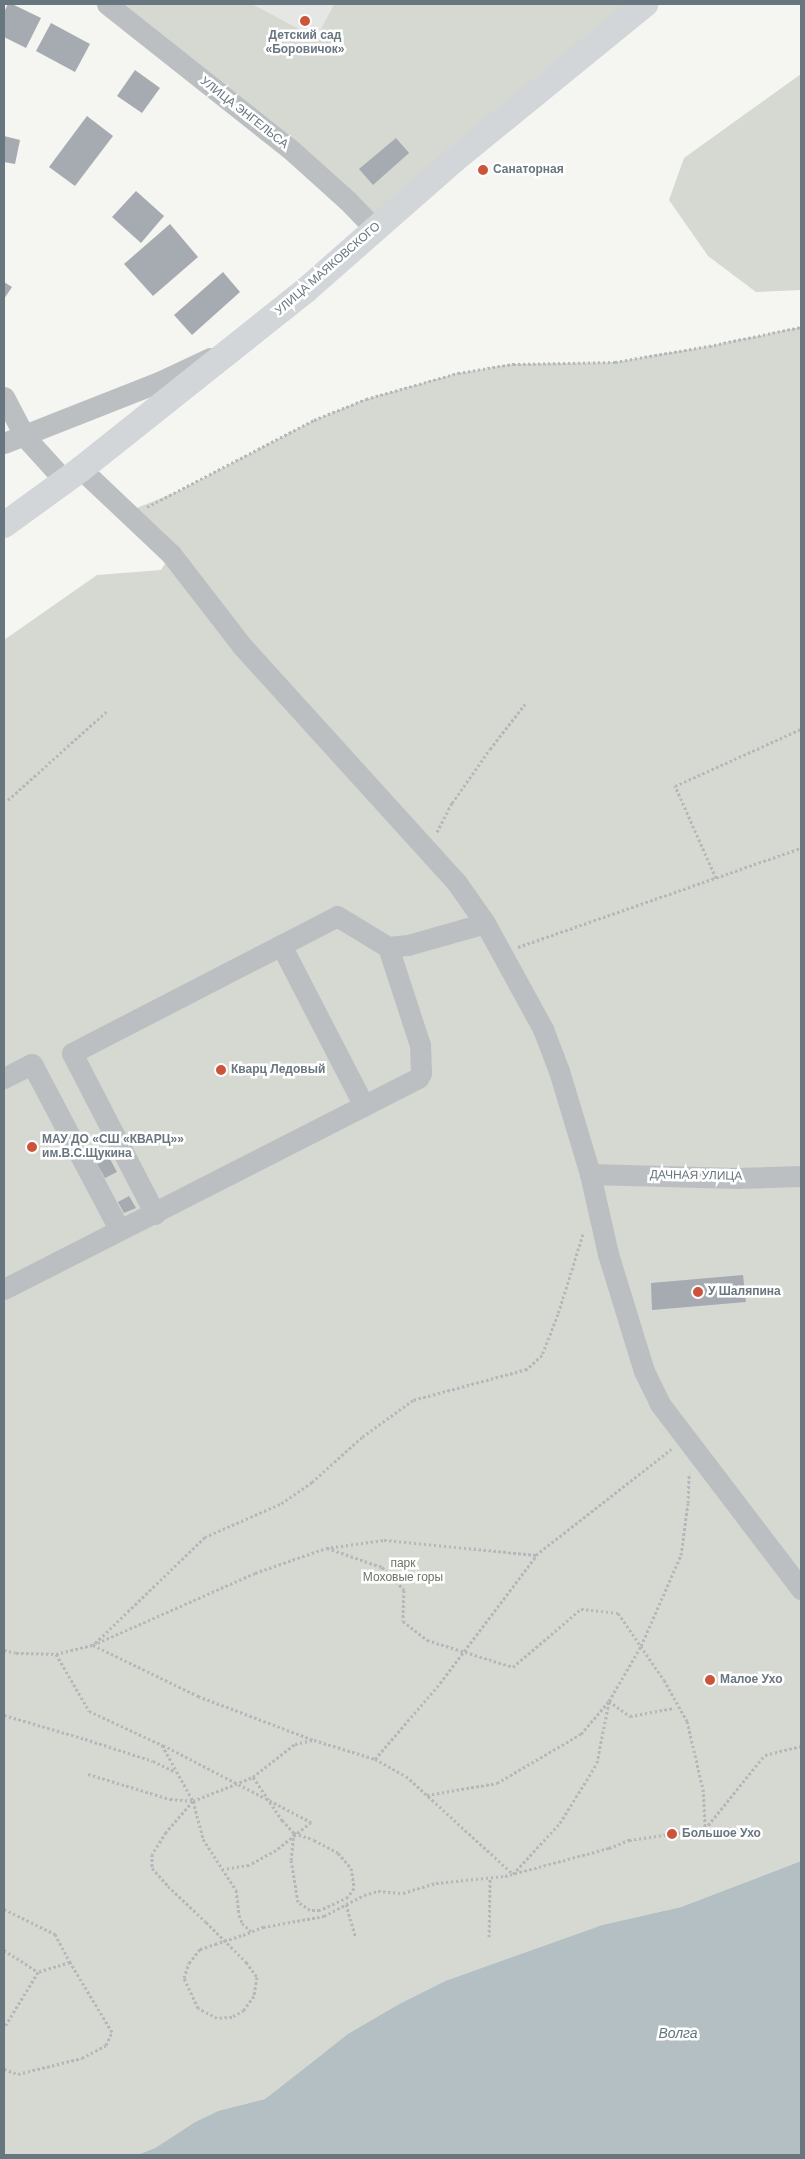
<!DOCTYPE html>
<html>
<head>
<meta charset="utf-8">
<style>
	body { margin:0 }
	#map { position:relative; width:805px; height:2159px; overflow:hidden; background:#f5f5f2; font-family:Arial,sans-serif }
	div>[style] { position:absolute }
	.built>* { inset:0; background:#e6e6e5 }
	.green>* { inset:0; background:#d5d9d2 }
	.water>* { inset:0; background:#b3bfc2 }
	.building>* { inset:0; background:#a5abb0 }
	.path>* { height:3px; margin-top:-1.5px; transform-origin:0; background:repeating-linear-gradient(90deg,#b5b8ba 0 2.5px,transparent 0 5px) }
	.minor>* { height:21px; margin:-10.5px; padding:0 10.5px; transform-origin:10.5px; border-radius:10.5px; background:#bbbfc2 }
	.major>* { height:26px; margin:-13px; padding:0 13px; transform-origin:13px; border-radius:13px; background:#d2d6d9 }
	.dots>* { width:14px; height:14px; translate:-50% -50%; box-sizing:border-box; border:2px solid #fff; border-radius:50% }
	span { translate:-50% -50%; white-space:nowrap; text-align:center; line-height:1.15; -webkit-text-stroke:5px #fff; paint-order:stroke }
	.poi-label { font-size:12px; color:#68767f; font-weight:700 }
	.left { translate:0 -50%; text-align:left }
	.street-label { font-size:12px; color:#68767f }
	.park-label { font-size:12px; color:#6a7766 }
	.water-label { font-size:14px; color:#63777c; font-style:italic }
	.frame { position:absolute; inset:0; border:5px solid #68767f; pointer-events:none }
</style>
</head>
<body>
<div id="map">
	<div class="built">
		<i style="clip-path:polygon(252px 4px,334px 4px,316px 38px)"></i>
	</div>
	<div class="green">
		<i style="clip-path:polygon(107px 4px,252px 4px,316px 38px,334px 4px,645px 4px,375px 229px)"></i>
		<i style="clip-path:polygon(801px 74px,801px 290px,756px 292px,708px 256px,669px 200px,684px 158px)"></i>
		<i style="clip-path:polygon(801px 327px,801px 1861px,681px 1907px,602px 1925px,445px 1981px,401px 2003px,321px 2055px,265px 2099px,218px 2111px,195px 2122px,155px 2148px,137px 2155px,4px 2155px,4px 640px,97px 575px,161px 570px,171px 554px,127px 512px,181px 490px,314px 420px,366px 399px,458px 373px,513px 364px,615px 362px,709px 346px)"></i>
	</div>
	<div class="water">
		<i style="clip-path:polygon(801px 1861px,801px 2155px,137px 2155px,155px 2148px,195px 2122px,218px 2111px,265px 2099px,348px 2034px,401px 2003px,445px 1981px,602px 1925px,681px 1907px)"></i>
	</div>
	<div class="building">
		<i style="clip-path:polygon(8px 4px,12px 4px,41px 18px,26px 48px,4px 37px,4px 12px)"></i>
		<i style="clip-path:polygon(51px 23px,90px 44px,75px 72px,36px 51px)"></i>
		<i style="clip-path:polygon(135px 70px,160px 88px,142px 113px,117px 96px)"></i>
		<i style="clip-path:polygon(87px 116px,113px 136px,75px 186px,49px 167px)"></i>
		<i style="clip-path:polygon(4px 136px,20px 140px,15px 164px,4px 162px)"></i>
		<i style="clip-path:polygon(396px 138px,409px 153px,373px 185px,359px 169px)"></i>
		<i style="clip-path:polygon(136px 191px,164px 216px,141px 243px,112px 217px)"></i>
		<i style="clip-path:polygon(170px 224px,198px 257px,153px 296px,124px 264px)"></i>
		<i style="clip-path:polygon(223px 272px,240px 292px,192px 335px,174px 315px)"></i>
		<i style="clip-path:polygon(4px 282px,12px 287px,4px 299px)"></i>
		<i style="clip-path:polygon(109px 1157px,117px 1172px,105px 1178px,97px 1164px)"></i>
		<i style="clip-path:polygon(129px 1196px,136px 1208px,124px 1213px,118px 1202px)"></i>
		<i style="clip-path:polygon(743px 1275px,746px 1302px,652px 1310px,651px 1283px)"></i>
	</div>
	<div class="path">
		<i style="left:147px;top:507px;width:188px;rotate:-27.5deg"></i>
		<i style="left:314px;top:420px;width:56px;rotate:-22deg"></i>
		<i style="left:366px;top:399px;width:96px;rotate:-15.8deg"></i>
		<i style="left:458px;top:373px;width:56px;rotate:-9.3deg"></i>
		<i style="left:513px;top:364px;width:102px;rotate:-1.1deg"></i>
		<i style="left:615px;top:362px;width:95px;rotate:-9.7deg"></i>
		<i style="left:709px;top:346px;width:94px;rotate:-11.7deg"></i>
		<i style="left:8px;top:800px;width:133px;rotate:-42deg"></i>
		<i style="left:437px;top:832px;width:33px;rotate:-63deg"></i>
		<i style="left:452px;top:803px;width:66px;rotate:-54.9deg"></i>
		<i style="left:490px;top:749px;width:57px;rotate:-52.1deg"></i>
		<i style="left:716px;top:878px;width:101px;rotate:-114deg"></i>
		<i style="left:675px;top:786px;width:138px;rotate:-24.3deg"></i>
		<i style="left:518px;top:947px;width:300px;rotate:-19.3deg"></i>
		<i style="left:583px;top:1234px;width:84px;rotate:107.4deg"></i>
		<i style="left:558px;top:1314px;width:44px;rotate:111.3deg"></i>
		<i style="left:542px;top:1355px;width:21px;rotate:137deg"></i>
		<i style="left:527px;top:1369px;width:118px;rotate:164.8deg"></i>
		<i style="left:413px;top:1400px;width:63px;rotate:144deg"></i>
		<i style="left:362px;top:1437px;width:67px;rotate:138deg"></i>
		<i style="left:312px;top:1482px;width:39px;rotate:145deg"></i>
		<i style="left:280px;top:1504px;width:82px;rotate:156.3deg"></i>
		<i style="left:205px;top:1537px;width:156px;rotate:136deg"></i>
		<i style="left:93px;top:1645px;width:117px;rotate:25.9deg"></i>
		<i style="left:198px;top:1696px;width:124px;rotate:20.8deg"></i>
		<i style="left:314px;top:1740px;width:64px;rotate:17.3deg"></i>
		<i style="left:375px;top:1759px;width:35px;rotate:29deg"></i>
		<i style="left:406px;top:1776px;width:145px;rotate:42.5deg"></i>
		<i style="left:513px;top:1874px;width:69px;rotate:-47.3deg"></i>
		<i style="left:560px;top:1823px;width:70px;rotate:-58.3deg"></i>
		<i style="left:597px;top:1763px;width:63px;rotate:-79deg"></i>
		<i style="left:609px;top:1701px;width:26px;rotate:36deg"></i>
		<i style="left:630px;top:1716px;width:45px;rotate:-10.3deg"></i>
		<i style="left:327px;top:1548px;width:58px;rotate:19.1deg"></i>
		<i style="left:382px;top:1567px;width:32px;rotate:46deg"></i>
		<i style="left:404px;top:1590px;width:31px;rotate:92deg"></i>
		<i style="left:403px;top:1621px;width:31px;rotate:38deg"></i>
		<i style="left:427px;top:1640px;width:90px;rotate:17.4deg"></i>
		<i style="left:513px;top:1667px;width:89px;rotate:-40.5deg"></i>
		<i style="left:581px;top:1609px;width:37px;rotate:6deg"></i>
		<i style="left:618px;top:1613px;width:81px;rotate:55.5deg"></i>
		<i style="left:664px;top:1680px;width:47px;rotate:60.7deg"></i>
		<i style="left:687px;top:1721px;width:70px;rotate:76.8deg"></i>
		<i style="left:703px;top:1789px;width:39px;rotate:87deg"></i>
		<i style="left:4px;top:1650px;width:12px;rotate:14deg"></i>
		<i style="left:16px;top:1653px;width:40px;rotate:1.4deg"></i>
		<i style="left:56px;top:1654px;width:38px;rotate:-14deg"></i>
		<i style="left:93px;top:1645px;width:177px;rotate:-24deg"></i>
		<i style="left:255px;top:1573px;width:75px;rotate:-19.4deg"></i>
		<i style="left:326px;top:1548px;width:59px;rotate:-7.9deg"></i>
		<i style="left:384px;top:1540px;width:153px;rotate:5.6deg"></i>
		<i style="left:536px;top:1555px;width:172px;rotate:-38.1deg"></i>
		<i style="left:56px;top:1654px;width:66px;rotate:59.9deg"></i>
		<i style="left:89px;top:1711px;width:81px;rotate:25deg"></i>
		<i style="left:162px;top:1745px;width:64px;rotate:61deg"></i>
		<i style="left:193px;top:1801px;width:39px;rotate:75deg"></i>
		<i style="left:203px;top:1839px;width:61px;rotate:57.1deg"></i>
		<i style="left:236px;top:1890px;width:25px;rotate:83deg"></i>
		<i style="left:239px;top:1915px;width:9px;rotate:69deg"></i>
		<i style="left:242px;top:1923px;width:12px;rotate:42deg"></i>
		<i style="left:4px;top:1715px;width:84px;rotate:16.5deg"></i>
		<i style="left:85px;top:1739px;width:71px;rotate:17.9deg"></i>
		<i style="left:153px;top:1761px;width:25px;rotate:26deg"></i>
		<i style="left:163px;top:1745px;width:167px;rotate:27.5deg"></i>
		<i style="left:311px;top:1822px;width:45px;rotate:141.3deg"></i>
		<i style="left:276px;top:1850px;width:31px;rotate:151deg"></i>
		<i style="left:249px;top:1865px;width:26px;rotate:171deg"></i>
		<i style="left:375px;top:1759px;width:95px;rotate:-49.3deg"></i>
		<i style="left:437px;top:1687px;width:164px;rotate:-52.9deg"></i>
		<i style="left:88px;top:1774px;width:86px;rotate:17deg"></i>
		<i style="left:170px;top:1799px;width:23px;rotate:5deg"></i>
		<i style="left:193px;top:1801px;width:65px;rotate:-21.8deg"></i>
		<i style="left:253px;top:1777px;width:53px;rotate:-38.2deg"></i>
		<i style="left:295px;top:1744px;width:18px;rotate:-13deg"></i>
		<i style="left:253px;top:1777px;width:52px;rotate:56deg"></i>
		<i style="left:282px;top:1820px;width:18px;rotate:47deg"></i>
		<i style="left:294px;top:1833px;width:21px;rotate:19deg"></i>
		<i style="left:314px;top:1840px;width:27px;rotate:28deg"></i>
		<i style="left:338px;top:1853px;width:20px;rotate:49deg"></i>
		<i style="left:351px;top:1868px;width:20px;rotate:81deg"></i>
		<i style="left:354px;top:1888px;width:11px;rotate:124deg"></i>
		<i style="left:348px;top:1897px;width:31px;rotate:155deg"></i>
		<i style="left:320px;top:1910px;width:10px;rotate:180deg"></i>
		<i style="left:310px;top:1910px;width:14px;rotate:-146deg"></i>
		<i style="left:298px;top:1902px;width:43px;rotate:-99.5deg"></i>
		<i style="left:291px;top:1860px;width:27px;rotate:-84deg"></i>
		<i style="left:427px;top:1795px;width:71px;rotate:-9.7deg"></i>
		<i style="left:497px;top:1783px;width:97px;rotate:-30.3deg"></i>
		<i style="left:581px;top:1734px;width:43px;rotate:-49.7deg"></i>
		<i style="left:609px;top:1701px;width:64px;rotate:-59.8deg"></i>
		<i style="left:641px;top:1646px;width:99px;rotate:-66.3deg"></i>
		<i style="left:681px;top:1555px;width:52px;rotate:-82.3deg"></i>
		<i style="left:688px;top:1503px;width:30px;rotate:-88deg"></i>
		<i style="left:193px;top:1801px;width:41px;rotate:131.1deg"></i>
		<i style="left:166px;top:1832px;width:26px;rotate:122deg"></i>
		<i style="left:152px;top:1854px;width:14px;rotate:90deg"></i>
		<i style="left:152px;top:1868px;width:24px;rotate:48deg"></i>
		<i style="left:168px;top:1886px;width:52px;rotate:43.5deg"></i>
		<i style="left:206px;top:1922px;width:57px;rotate:45deg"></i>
		<i style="left:246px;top:1962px;width:19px;rotate:54deg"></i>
		<i style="left:257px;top:1977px;width:19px;rotate:99deg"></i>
		<i style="left:254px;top:1996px;width:17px;rotate:126deg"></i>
		<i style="left:244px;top:2010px;width:14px;rotate:150deg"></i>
		<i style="left:232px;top:2017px;width:15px;rotate:176deg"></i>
		<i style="left:217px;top:2018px;width:21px;rotate:-152deg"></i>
		<i style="left:198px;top:2008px;width:33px;rotate:-115deg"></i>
		<i style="left:184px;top:1978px;width:16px;rotate:-72deg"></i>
		<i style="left:189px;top:1963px;width:18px;rotate:-52deg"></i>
		<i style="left:200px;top:1949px;width:16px;rotate:-18deg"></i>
		<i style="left:215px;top:1944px;width:29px;rotate:-18deg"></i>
		<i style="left:243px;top:1935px;width:22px;rotate:-22deg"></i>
		<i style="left:263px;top:1927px;width:62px;rotate:-10.2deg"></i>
		<i style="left:324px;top:1916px;width:45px;rotate:-27.7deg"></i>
		<i style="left:364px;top:1895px;width:15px;rotate:-16deg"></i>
		<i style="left:378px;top:1891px;width:25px;rotate:5deg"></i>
		<i style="left:403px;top:1893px;width:34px;rotate:-17deg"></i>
		<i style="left:436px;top:1883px;width:69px;rotate:-5.8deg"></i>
		<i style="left:505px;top:1876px;width:108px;rotate:-15.1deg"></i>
		<i style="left:609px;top:1848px;width:22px;rotate:-22deg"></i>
		<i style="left:629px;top:1840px;width:77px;rotate:-8.2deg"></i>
		<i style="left:705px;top:1829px;width:95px;rotate:-51deg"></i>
		<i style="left:765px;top:1755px;width:37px;rotate:-14deg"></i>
		<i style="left:346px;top:1904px;width:33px;rotate:74deg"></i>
		<i style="left:4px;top:1909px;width:57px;rotate:26.1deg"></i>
		<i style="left:55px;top:1934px;width:32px;rotate:62deg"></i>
		<i style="left:70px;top:1962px;width:34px;rotate:163deg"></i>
		<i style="left:38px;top:1972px;width:66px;rotate:121.3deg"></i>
		<i style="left:489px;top:1937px;width:59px;rotate:-89deg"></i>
		<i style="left:4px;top:1950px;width:40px;rotate:32.9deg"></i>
		<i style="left:4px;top:2069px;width:15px;rotate:20deg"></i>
		<i style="left:18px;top:2074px;width:66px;rotate:-14deg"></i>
		<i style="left:82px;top:2058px;width:27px;rotate:-28deg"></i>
		<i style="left:106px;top:2045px;width:14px;rotate:-65deg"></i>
		<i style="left:112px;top:2032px;width:82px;rotate:-121deg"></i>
	</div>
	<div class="minor">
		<i style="left:107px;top:4px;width:232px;rotate:38.4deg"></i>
		<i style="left:289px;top:148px;width:78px;rotate:41.9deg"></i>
		<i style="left:347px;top:200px;width:40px;rotate:46deg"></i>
		<i style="left:4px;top:397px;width:45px;rotate:62.3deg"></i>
		<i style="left:25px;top:437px;width:59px;rotate:47.7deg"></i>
		<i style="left:4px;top:443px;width:167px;rotate:-21.5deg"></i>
		<i style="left:159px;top:382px;width:56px;rotate:-25.2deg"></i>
		<i style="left:81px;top:469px;width:124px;rotate:43.4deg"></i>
		<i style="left:171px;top:554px;width:118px;rotate:52.3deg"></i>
		<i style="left:243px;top:647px;width:319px;rotate:47.8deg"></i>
		<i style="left:457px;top:883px;width:49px;rotate:55deg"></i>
		<i style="left:485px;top:923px;width:121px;rotate:61.3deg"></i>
		<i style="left:543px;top:1029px;width:45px;rotate:69.1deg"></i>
		<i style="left:559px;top:1071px;width:108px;rotate:73.2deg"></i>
		<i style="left:590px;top:1174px;width:82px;rotate:77.3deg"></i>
		<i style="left:608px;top:1254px;width:122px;rotate:72.9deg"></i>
		<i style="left:644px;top:1371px;width:37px;rotate:64deg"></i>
		<i style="left:660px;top:1404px;width:233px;rotate:52.7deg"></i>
		<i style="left:281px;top:945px;width:181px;rotate:62.7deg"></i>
		<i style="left:4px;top:1078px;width:31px;rotate:-27deg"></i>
		<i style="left:32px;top:1064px;width:180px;rotate:62.2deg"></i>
		<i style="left:116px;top:1223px;width:9px;rotate:96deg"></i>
		<i style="left:590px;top:1174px;width:147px;rotate:1.6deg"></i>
		<i style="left:737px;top:1178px;width:64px;rotate:-1.8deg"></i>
		<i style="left:155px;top:1214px;width:181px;rotate:-117.3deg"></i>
		<i style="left:72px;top:1053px;width:298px;rotate:-27.3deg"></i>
		<i style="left:337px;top:916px;width:60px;rotate:31.3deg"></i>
		<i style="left:388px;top:947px;width:20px;rotate:-6deg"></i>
		<i style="left:408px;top:945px;width:80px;rotate:-15.9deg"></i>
		<i style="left:4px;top:1289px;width:465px;rotate:-27deg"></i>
		<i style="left:418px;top:1078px;width:6px;rotate:-59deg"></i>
		<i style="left:421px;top:1073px;width:28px;rotate:-92deg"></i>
		<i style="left:420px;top:1045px;width:103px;rotate:-108.1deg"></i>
	</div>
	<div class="major">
		<i style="left:4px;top:525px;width:95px;rotate:-36deg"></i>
		<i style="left:81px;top:469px;width:288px;rotate:-38.5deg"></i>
		<i style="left:306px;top:290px;width:197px;rotate:-41.3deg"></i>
		<i style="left:454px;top:160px;width:247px;rotate:-39.2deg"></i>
	</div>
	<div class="dots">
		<i style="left:305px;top:21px;background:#cc543b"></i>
		<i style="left:483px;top:170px;background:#cc543b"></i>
		<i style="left:221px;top:1070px;background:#cc543b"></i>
		<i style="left:32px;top:1147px;background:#cc543b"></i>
		<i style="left:698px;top:1292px;background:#cc543b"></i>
		<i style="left:710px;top:1680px;background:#cc543b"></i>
		<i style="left:672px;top:1834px;background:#cc543b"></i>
	</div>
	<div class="poi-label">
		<span style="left:305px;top:43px">Детский сад<br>«Боровичок»</span>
		<span class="left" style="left:493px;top:170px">Санаторная</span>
		<span class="left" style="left:231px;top:1070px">Кварц Ледовый</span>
		<span class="left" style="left:42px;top:1147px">МАУ ДО «СШ «КВАРЦ»»<br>им.В.С.Щукина</span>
		<span class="left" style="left:708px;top:1292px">У Шаляпина</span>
		<span class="left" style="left:720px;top:1680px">Малое Ухо</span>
		<span class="left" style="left:682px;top:1834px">Большое Ухо</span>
	</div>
	<div class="street-label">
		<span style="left:244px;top:113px;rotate:38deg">УЛИЦА ЭНГЕЛЬСА</span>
		<span style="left:328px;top:269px;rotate:-41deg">УЛИЦА МАЯКОВСКОГО</span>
		<span style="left:696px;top:1176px;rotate:1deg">ДАЧНАЯ УЛИЦА</span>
	</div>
	<div class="park-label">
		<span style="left:403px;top:1571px">парк<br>Моховые горы</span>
	</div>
	<div class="water-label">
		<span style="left:678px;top:2033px">Волга</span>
	</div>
	<div class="frame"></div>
</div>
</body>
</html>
